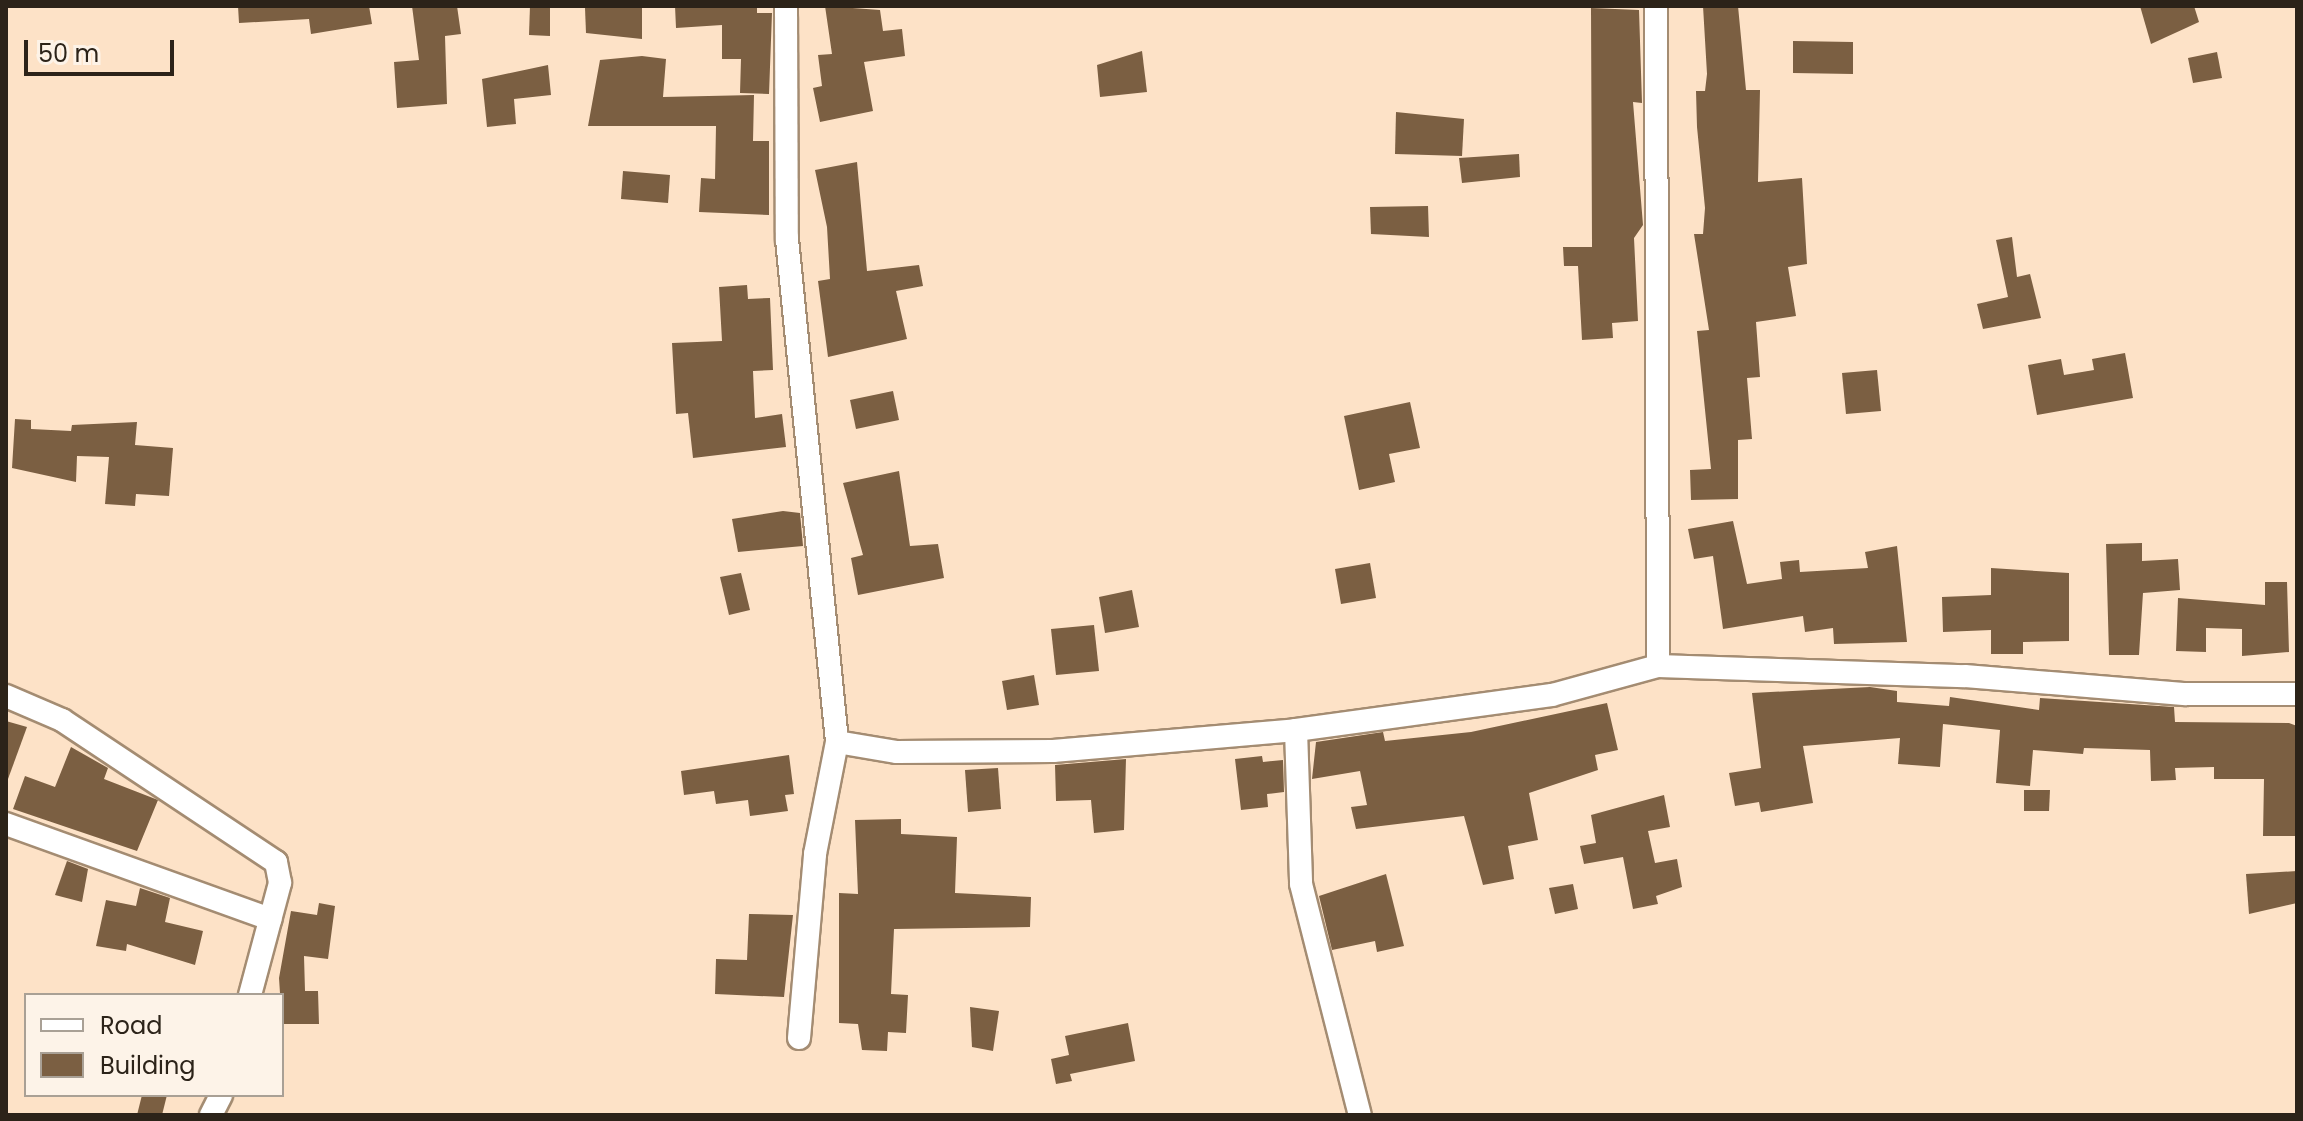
<!DOCTYPE html>
<html>
<head>
<meta charset="utf-8">
<style>
	body { margin:0 }
	#map { position:relative; width:2303px; height:1121px; overflow:hidden; background:#fde2c7; font-family:Poppins,sans-serif }
	div>[style] { position:absolute }
	.building>* { inset:0; background:#7b5f42 }
	.roads { filter:drop-shadow(2px 0 #a48c72) drop-shadow(-2px 0 #a48c72) drop-shadow(0 2px #a48c72) drop-shadow(0 -2px #a48c72) }
	.minor>* { height:22px; margin:-11px; padding:0 11px; transform-origin:11px; border-radius:11px; background:#fff }
	span { translate:-50% -50%; white-space:nowrap; text-align:center; line-height:1.15; -webkit-text-stroke:8px #fdf3e8; paint-order:stroke }
	.frame { position:absolute; inset:0; border:8px solid #2c2319; pointer-events:none }
	.legend { position:absolute; left:24px; top:993px; width:260px; height:104px; box-sizing:border-box; background:#fdf3e8; border:2px solid #a9a095; margin:0; padding:10px 14px; list-style:none; font-size:24px; color:#2c2319 }
	.legend li { display:flex; align-items:center; gap:16px; height:40px }
	.legend b { width:40px; border:2px solid #a9a095 }
	.scale { position:absolute; left:24px; top:40px; width:150px; height:36px; box-sizing:border-box; border:4px solid #2c2319; border-top:0; padding-left:10px; font-size:24px; line-height:28px; white-space:nowrap; color:#2c2319; -webkit-text-stroke:6px #fdf3e8; paint-order:stroke }
</style>
</head>
<body>
<div id="map">
	<div class="building">
		<i style="clip-path:polygon(238px 6px,369px 6px,372px 24px,311px 34px,309px 19px,239px 23px)"></i>
		<i style="clip-path:polygon(412px 6px,457px 6px,461px 34px,445px 36px,447px 104px,397px 108px,394px 62px,419px 60px)"></i>
		<i style="clip-path:polygon(530px 6px,550px 6px,550px 36px,529px 35px)"></i>
		<i style="clip-path:polygon(600px 6px,642px 6px,642px 39px,586px 33px,585px 8px)"></i>
		<i style="clip-path:polygon(675px 6px,757px 6px,757px 13px,772px 13px,769px 94px,740px 93px,741px 59px,722px 59px,722px 25px,676px 28px)"></i>
		<i style="clip-path:polygon(825px 6px,880px 10px,883px 31px,902px 29px,905px 56px,864px 62px,873px 111px,820px 122px,813px 88px,822px 86px,818px 55px,832px 54px)"></i>
		<i style="clip-path:polygon(1703px 6px,1738px 6px,1746px 90px,1760px 90px,1758px 182px,1802px 178px,1807px 264px,1788px 267px,1796px 316px,1756px 322px,1760px 377px,1747px 378px,1752px 439px,1738px 440px,1738px 499px,1691px 500px,1690px 470px,1711px 469px,1697px 331px,1709px 330px,1694px 234px,1703px 234px,1705px 208px,1697px 127px,1696px 91px,1705px 91px,1707px 74px)"></i>
		<i style="clip-path:polygon(2140px 6px,2194px 6px,2199px 22px,2151px 44px)"></i>
		<i style="clip-path:polygon(1591px 8px,1639px 10px,1642px 103px,1633px 102px,1643px 225px,1634px 238px,1638px 321px,1612px 323px,1613px 338px,1582px 340px,1578px 266px,1564px 266px,1563px 247px,1592px 247px)"></i>
		<i style="clip-path:polygon(1793px 41px,1853px 42px,1853px 74px,1793px 73px)"></i>
		<i style="clip-path:polygon(1142px 51px,1147px 92px,1100px 97px,1097px 65px)"></i>
		<i style="clip-path:polygon(2217px 52px,2222px 78px,2193px 83px,2188px 58px)"></i>
		<i style="clip-path:polygon(642px 56px,666px 59px,663px 97px,754px 95px,753px 141px,769px 141px,769px 215px,699px 212px,701px 178px,715px 179px,716px 126px,588px 126px,600px 60px)"></i>
		<i style="clip-path:polygon(548px 65px,551px 95px,514px 99px,516px 124px,487px 127px,482px 79px)"></i>
		<i style="clip-path:polygon(1396px 112px,1464px 119px,1462px 156px,1395px 154px)"></i>
		<i style="clip-path:polygon(1519px 154px,1520px 177px,1462px 183px,1459px 158px)"></i>
		<i style="clip-path:polygon(857px 162px,867px 271px,919px 265px,923px 286px,896px 291px,907px 339px,828px 357px,818px 281px,830px 279px,827px 227px,815px 170px)"></i>
		<i style="clip-path:polygon(623px 171px,670px 175px,668px 203px,621px 199px)"></i>
		<i style="clip-path:polygon(1428px 206px,1429px 237px,1371px 234px,1370px 207px)"></i>
		<i style="clip-path:polygon(2012px 237px,2017px 277px,2030px 274px,2041px 318px,1983px 329px,1977px 304px,2008px 297px,1996px 240px)"></i>
		<i style="clip-path:polygon(747px 285px,748px 299px,770px 298px,773px 370px,753px 371px,755px 418px,782px 414px,786px 447px,693px 458px,688px 413px,676px 414px,672px 343px,722px 341px,719px 287px)"></i>
		<i style="clip-path:polygon(2125px 353px,2133px 398px,2037px 415px,2028px 365px,2061px 359px,2064px 375px,2094px 370px,2092px 359px)"></i>
		<i style="clip-path:polygon(1877px 370px,1881px 411px,1846px 414px,1842px 373px)"></i>
		<i style="clip-path:polygon(893px 391px,899px 420px,856px 429px,850px 400px)"></i>
		<i style="clip-path:polygon(1410px 402px,1420px 448px,1389px 454px,1395px 482px,1359px 490px,1344px 416px)"></i>
		<i style="clip-path:polygon(15px 419px,31px 420px,31px 429px,71px 431px,72px 425px,137px 422px,135px 445px,173px 448px,169px 496px,136px 494px,135px 506px,105px 504px,109px 457px,77px 456px,76px 482px,12px 468px)"></i>
		<i style="clip-path:polygon(899px 471px,910px 546px,938px 544px,944px 578px,858px 595px,851px 558px,863px 555px,843px 483px)"></i>
		<i style="clip-path:polygon(783px 511px,800px 513px,803px 546px,738px 552px,732px 519px)"></i>
		<i style="clip-path:polygon(1733px 521px,1747px 584px,1782px 579px,1780px 562px,1799px 560px,1800px 572px,1868px 568px,1865px 552px,1897px 546px,1907px 642px,1834px 644px,1833px 628px,1805px 632px,1803px 616px,1723px 629px,1713px 556px,1694px 559px,1688px 529px)"></i>
		<i style="clip-path:polygon(2142px 543px,2142px 561px,2178px 559px,2180px 590px,2143px 593px,2139px 655px,2109px 655px,2106px 544px)"></i>
		<i style="clip-path:polygon(1370px 563px,1376px 598px,1341px 604px,1335px 569px)"></i>
		<i style="clip-path:polygon(1991px 568px,2069px 573px,2069px 641px,2023px 642px,2023px 654px,1991px 654px,1991px 630px,1943px 632px,1942px 597px,1991px 595px)"></i>
		<i style="clip-path:polygon(741px 573px,750px 610px,729px 615px,720px 577px)"></i>
		<i style="clip-path:polygon(2265px 582px,2287px 582px,2289px 652px,2242px 656px,2242px 629px,2206px 628px,2206px 652px,2176px 651px,2178px 598px,2265px 605px)"></i>
		<i style="clip-path:polygon(1132px 590px,1139px 627px,1105px 633px,1099px 597px)"></i>
		<i style="clip-path:polygon(1094px 625px,1099px 671px,1056px 675px,1051px 629px)"></i>
		<i style="clip-path:polygon(1034px 675px,1039px 705px,1007px 710px,1002px 681px)"></i>
		<i style="clip-path:polygon(1870px 687px,1897px 691px,1897px 702px,1949px 706px,1950px 697px,2039px 710px,2040px 698px,2174px 707px,2175px 722px,2289px 723px,2297px 726px,2297px 836px,2263px 836px,2264px 779px,2214px 779px,2214px 767px,2175px 768px,2176px 780px,2151px 781px,2150px 750px,2084px 748px,2083px 754px,2033px 750px,2030px 786px,1996px 783px,2000px 730px,1943px 724px,1940px 767px,1898px 764px,1900px 738px,1803px 746px,1813px 803px,1761px 812px,1759px 802px,1735px 806px,1729px 773px,1761px 768px,1752px 693px)"></i>
		<i style="clip-path:polygon(1607px 703px,1618px 750px,1595px 755px,1598px 770px,1529px 793px,1538px 840px,1508px 846px,1514px 879px,1483px 885px,1464px 816px,1356px 829px,1351px 807px,1367px 805px,1360px 771px,1312px 779px,1316px 742px,1383px 732px,1385px 741px,1471px 732px)"></i>
		<i style="clip-path:polygon(6px 721px,27px 727px,8px 779px,6px 779px)"></i>
		<i style="clip-path:polygon(71px 747px,108px 768px,104px 779px,158px 800px,137px 851px,13px 809px,25px 776px,55px 787px)"></i>
		<i style="clip-path:polygon(789px 755px,794px 794px,785px 795px,788px 811px,750px 816px,748px 800px,716px 804px,714px 791px,684px 795px,681px 771px)"></i>
		<i style="clip-path:polygon(1262px 756px,1263px 762px,1283px 760px,1284px 792px,1267px 794px,1268px 807px,1241px 810px,1235px 759px)"></i>
		<i style="clip-path:polygon(1126px 759px,1124px 830px,1094px 833px,1091px 800px,1056px 801px,1055px 765px)"></i>
		<i style="clip-path:polygon(998px 768px,1001px 809px,968px 812px,965px 770px)"></i>
		<i style="clip-path:polygon(2024px 790px,2050px 790px,2049px 811px,2024px 811px)"></i>
		<i style="clip-path:polygon(1664px 795px,1670px 827px,1648px 831px,1655px 863px,1677px 859px,1682px 887px,1656px 896px,1658px 904px,1633px 909px,1623px 857px,1584px 864px,1580px 846px,1596px 843px,1591px 815px)"></i>
		<i style="clip-path:polygon(901px 819px,901px 834px,957px 837px,955px 893px,1031px 897px,1030px 927px,894px 929px,891px 994px,908px 995px,906px 1033px,888px 1032px,887px 1051px,862px 1050px,858px 1024px,839px 1023px,839px 893px,858px 894px,855px 820px)"></i>
		<i style="clip-path:polygon(67px 861px,88px 869px,82px 902px,55px 895px)"></i>
		<i style="clip-path:polygon(2297px 871px,2297px 903px,2249px 914px,2246px 874px)"></i>
		<i style="clip-path:polygon(1386px 874px,1404px 946px,1377px 952px,1375px 941px,1332px 950px,1319px 896px)"></i>
		<i style="clip-path:polygon(1573px 884px,1578px 909px,1555px 914px,1549px 888px)"></i>
		<i style="clip-path:polygon(140px 888px,170px 898px,165px 922px,203px 931px,195px 965px,127px 944px,126px 951px,96px 946px,106px 900px,136px 906px)"></i>
		<i style="clip-path:polygon(319px 903px,335px 906px,328px 959px,304px 956px,305px 991px,318px 991px,319px 1024px,282px 1024px,279px 978px,291px 911px,317px 915px)"></i>
		<i style="clip-path:polygon(749px 914px,793px 915px,784px 997px,715px 994px,716px 959px,747px 960px)"></i>
		<i style="clip-path:polygon(970px 1007px,999px 1011px,993px 1051px,972px 1047px)"></i>
		<i style="clip-path:polygon(1128px 1023px,1135px 1061px,1070px 1074px,1072px 1081px,1056px 1084px,1051px 1059px,1069px 1055px,1065px 1036px)"></i>
		<i style="clip-path:polygon(142px 1095px,167px 1095px,162px 1115px,137px 1115px)"></i>
	</div>
	<div class="roads">
		<div class="minor">
			<i style="left:786px;top:6px;width:233px;rotate:89.8deg"></i>
			<i style="left:787px;top:239px;width:505px;rotate:84.32deg"></i>
			<i style="left:837px;top:742px;width:61px;rotate:9.5deg"></i>
			<i style="left:897px;top:752px;width:156px;rotate:-0.4deg"></i>
			<i style="left:1053px;top:751px;width:244px;rotate:-4.9deg"></i>
			<i style="left:1296px;top:730px;width:258px;rotate:-7.8deg"></i>
			<i style="left:1552px;top:695px;width:110px;rotate:-15.3deg"></i>
			<i style="left:1658px;top:666px;width:307px;rotate:1.9deg"></i>
			<i style="left:1965px;top:676px;width:222px;rotate:4.7deg"></i>
			<i style="left:2186px;top:694px;width:111px"></i>
			<i style="left:1656px;top:6px;width:660px;rotate:89.83deg"></i>
			<i style="left:6px;top:696px;width:61px;rotate:23.2deg"></i>
			<i style="left:62px;top:720px;width:257px;rotate:33.6deg"></i>
			<i style="left:276px;top:862px;width:21px;rotate:79deg"></i>
			<i style="left:280px;top:883px;width:116px;rotate:105deg"></i>
			<i style="left:1296px;top:730px;width:154px;rotate:88.1deg"></i>
			<i style="left:1301px;top:884px;width:238px;rotate:75.7deg"></i>
			<i style="left:6px;top:824px;width:281px;rotate:19.8deg"></i>
			<i style="left:799px;top:1038px;width:185px;rotate:-85deg"></i>
			<i style="left:815px;top:854px;width:114px;rotate:-78.9deg"></i>
			<i style="left:211px;top:1115px;width:22px;rotate:-63deg"></i>
		</div>
	</div>
	<div class="frame"></div>
	<ul class="legend">
	<li><b style="height:10px;background:#fff"></b>Road</li>
	<li><b style="height:22px;background:#7b5f42"></b>Building</li>
	</ul>
	<div class="scale">50 m</div>
</div>
</body>
</html>
